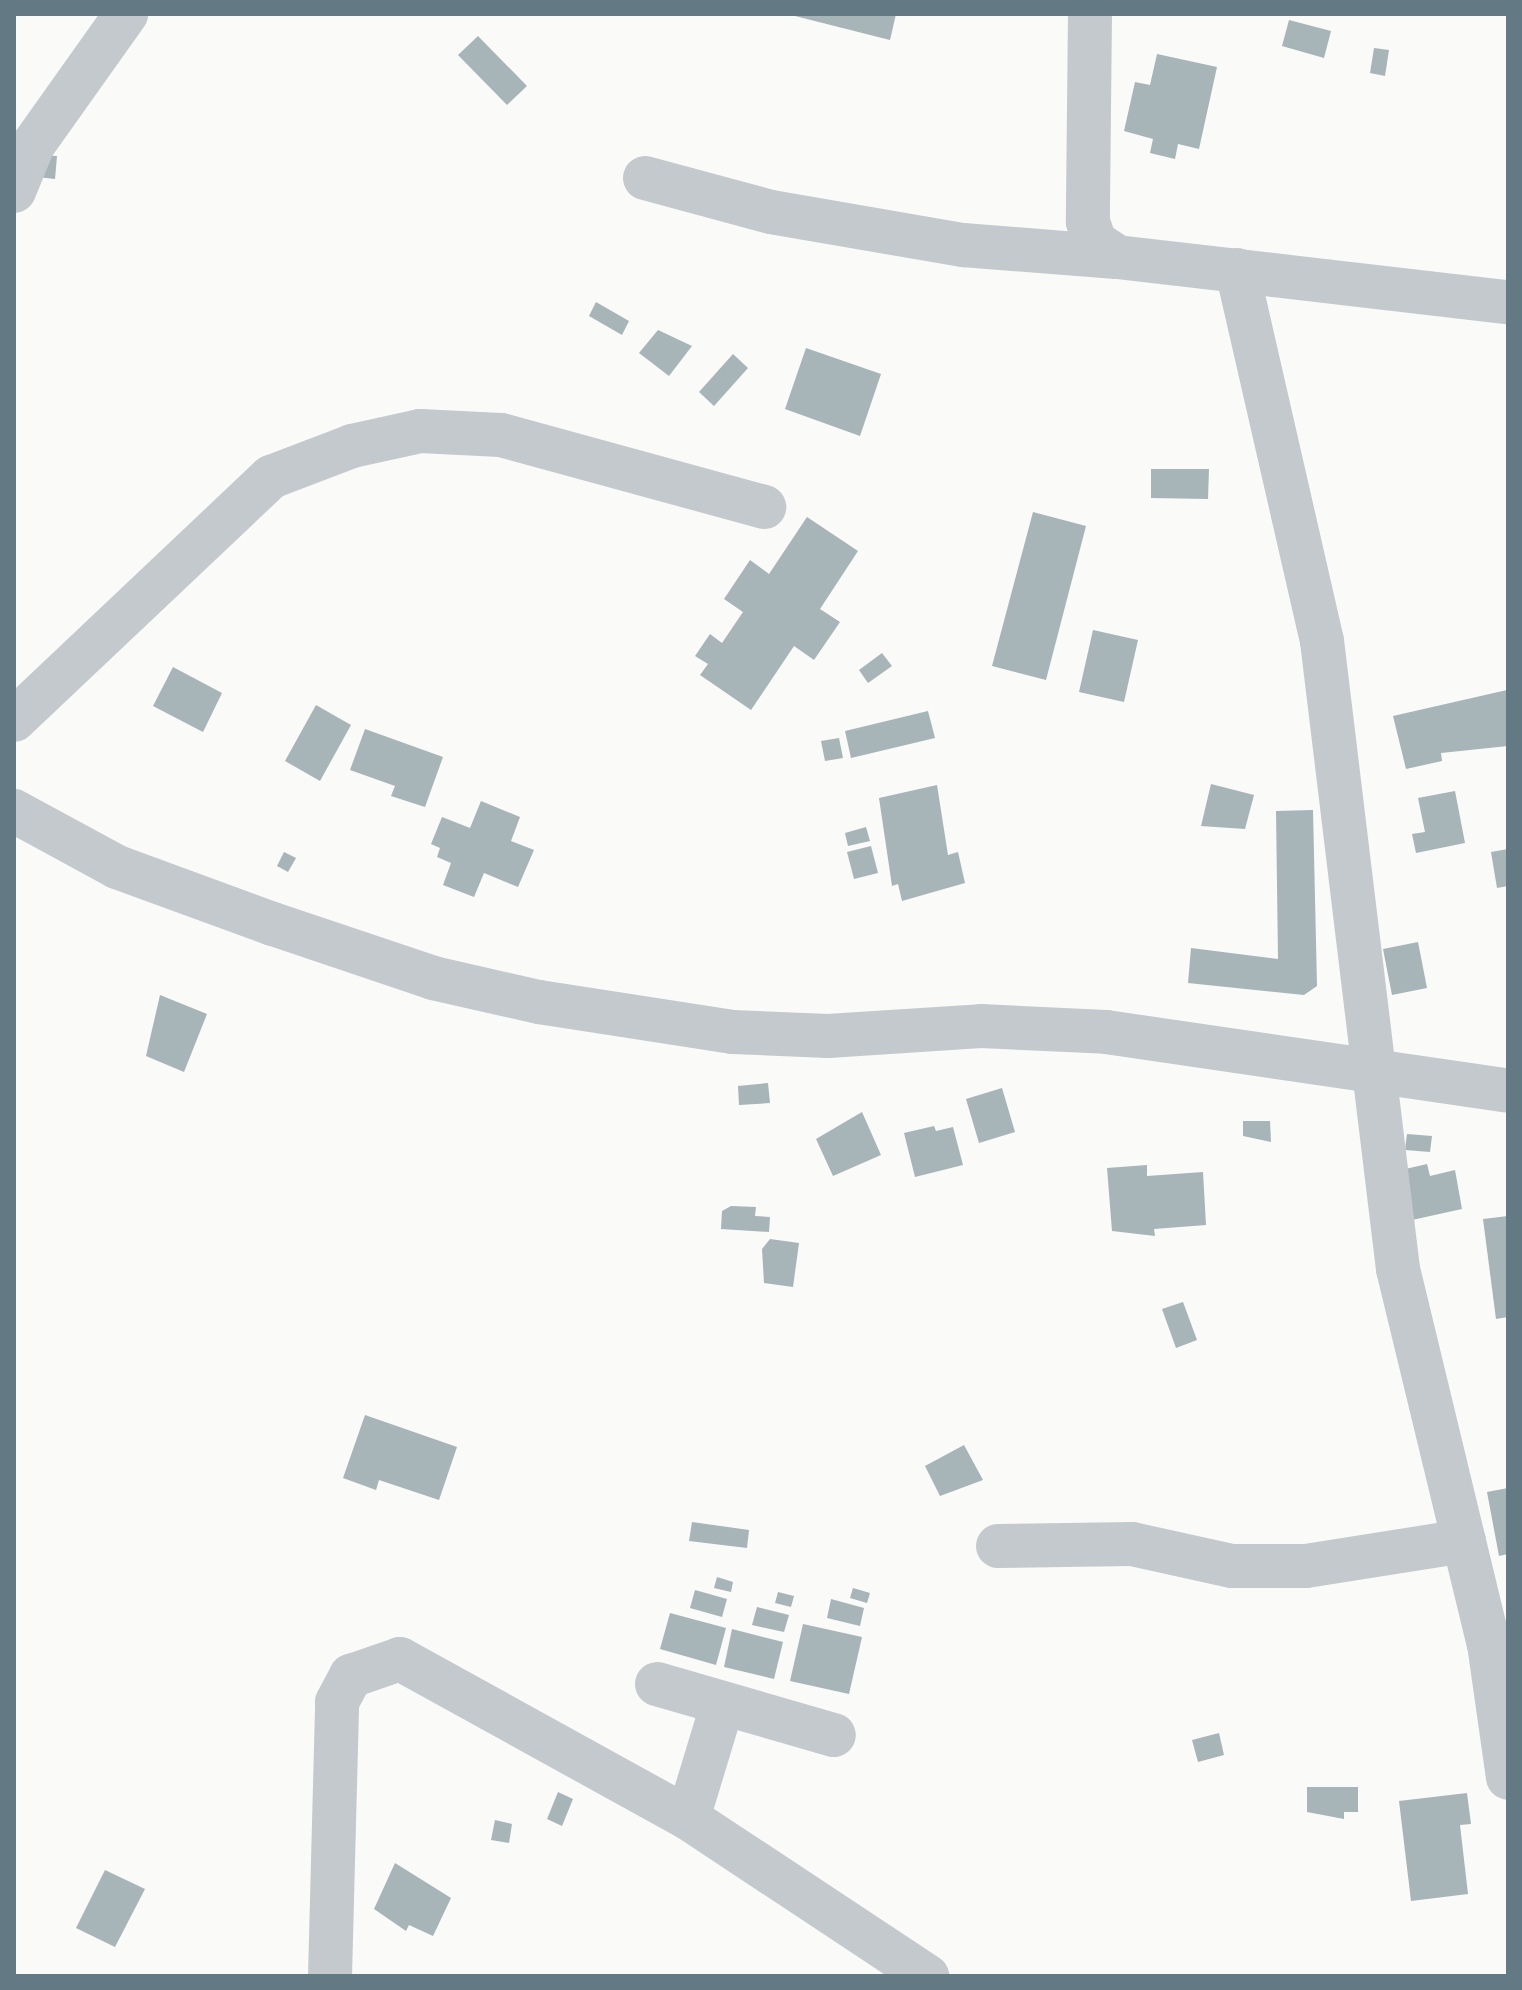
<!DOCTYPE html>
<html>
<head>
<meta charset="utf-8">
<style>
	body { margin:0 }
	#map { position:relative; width:1522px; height:1990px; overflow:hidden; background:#fafaf8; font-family:"PT Sans",sans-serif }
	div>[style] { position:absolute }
	.building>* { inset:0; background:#a7b4b8 }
	.minor>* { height:44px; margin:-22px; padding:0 22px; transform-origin:22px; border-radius:22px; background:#c3c9cc }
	span { translate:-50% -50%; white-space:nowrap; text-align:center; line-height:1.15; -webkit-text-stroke:8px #fff; paint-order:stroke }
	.frame { position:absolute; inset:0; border:16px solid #637a84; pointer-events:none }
</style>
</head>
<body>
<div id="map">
	<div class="building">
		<i style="clip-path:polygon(787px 14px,896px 14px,890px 40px)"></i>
		<i style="clip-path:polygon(1289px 20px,1331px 31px,1324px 58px,1282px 46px)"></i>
		<i style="clip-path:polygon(478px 36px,527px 86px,507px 105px,458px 55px)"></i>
		<i style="clip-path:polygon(1374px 48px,1389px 50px,1385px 76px,1370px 73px)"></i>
		<i style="clip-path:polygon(1157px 54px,1217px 67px,1199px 149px,1178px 144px,1175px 159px,1150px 153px,1153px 139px,1124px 131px,1135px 82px,1150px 85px)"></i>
		<i style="clip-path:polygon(38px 155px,57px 156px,55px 179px,37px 177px)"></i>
		<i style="clip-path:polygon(596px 302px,629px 321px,622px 335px,589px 316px)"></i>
		<i style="clip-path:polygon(658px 330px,692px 346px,669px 376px,639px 353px)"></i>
		<i style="clip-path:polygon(806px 348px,881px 374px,860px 436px,785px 409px)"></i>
		<i style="clip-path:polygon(733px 354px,748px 368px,714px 406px,699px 392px)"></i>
		<i style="clip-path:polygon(1151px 469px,1209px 469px,1208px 499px,1151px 498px)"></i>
		<i style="clip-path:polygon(1033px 512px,1086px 526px,1046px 680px,992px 666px)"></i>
		<i style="clip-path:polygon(807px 517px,858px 551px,820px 609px,840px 622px,814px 660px,794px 646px,751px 710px,700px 675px,708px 664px,695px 656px,710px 634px,722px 643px,743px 612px,724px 599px,750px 560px,769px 574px)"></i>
		<i style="clip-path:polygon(1093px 630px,1138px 640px,1124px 702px,1079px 692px)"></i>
		<i style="clip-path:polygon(882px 653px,892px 666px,868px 683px,859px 670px)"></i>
		<i style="clip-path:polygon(173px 667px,222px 693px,203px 732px,153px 706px)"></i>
		<i style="clip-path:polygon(1507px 690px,1508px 746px,1441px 753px,1442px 761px,1406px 769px,1393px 716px)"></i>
		<i style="clip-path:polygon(316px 705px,351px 725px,320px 781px,285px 761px)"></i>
		<i style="clip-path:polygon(928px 711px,935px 738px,851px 758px,845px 731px)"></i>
		<i style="clip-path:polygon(365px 729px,443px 757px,425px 807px,391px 796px,395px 786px,350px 770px)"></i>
		<i style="clip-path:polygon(839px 738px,843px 758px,825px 761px,821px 741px)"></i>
		<i style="clip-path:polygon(1211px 784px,1254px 795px,1245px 829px,1201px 826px)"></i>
		<i style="clip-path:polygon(937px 785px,948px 855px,958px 852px,965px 883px,902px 901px,898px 884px,892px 886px,879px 798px)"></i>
		<i style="clip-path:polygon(1455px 791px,1465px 843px,1416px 853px,1412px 834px,1425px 832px,1418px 798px)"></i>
		<i style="clip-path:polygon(481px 801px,520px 817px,511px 841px,534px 850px,518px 887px,484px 873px,474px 897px,443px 885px,451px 863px,437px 857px,440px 848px,431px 844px,442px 817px,470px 828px)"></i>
		<i style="clip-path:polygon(1313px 810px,1317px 986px,1304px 995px,1188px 983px,1191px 948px,1278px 959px,1276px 811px)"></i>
		<i style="clip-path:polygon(866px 827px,870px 841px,848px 846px,845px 833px)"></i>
		<i style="clip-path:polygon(871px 846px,878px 873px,854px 879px,847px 852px)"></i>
		<i style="clip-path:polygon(1508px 849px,1508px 886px,1497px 888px,1491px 852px)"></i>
		<i style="clip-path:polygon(284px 852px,296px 858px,288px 872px,277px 866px)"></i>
		<i style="clip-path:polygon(1418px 942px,1427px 988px,1392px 995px,1383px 949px)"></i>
		<i style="clip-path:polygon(160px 995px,207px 1014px,184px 1072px,146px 1056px)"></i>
		<i style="clip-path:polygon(768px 1083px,770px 1103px,739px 1105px,738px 1086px)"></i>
		<i style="clip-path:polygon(1002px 1088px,1015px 1132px,979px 1143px,966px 1099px)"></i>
		<i style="clip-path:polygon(862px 1112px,881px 1155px,833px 1176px,816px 1139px)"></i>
		<i style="clip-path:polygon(1243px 1121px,1270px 1121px,1271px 1142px,1243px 1136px)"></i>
		<i style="clip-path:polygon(934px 1126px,936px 1131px,953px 1127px,963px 1165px,915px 1177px,904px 1133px)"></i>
		<i style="clip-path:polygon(1407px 1134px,1432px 1136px,1430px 1152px,1405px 1150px)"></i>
		<i style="clip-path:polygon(1427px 1164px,1430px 1176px,1455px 1170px,1462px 1209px,1412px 1220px,1401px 1170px)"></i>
		<i style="clip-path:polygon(1147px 1165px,1147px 1176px,1203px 1172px,1206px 1225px,1154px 1229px,1155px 1236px,1112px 1231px,1107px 1168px)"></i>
		<i style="clip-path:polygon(731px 1206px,756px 1207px,755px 1216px,770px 1217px,769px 1232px,721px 1229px,722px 1211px)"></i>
		<i style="clip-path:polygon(1508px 1216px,1508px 1317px,1496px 1319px,1483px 1219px)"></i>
		<i style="clip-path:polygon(770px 1239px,799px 1243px,793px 1287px,764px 1283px,762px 1249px)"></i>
		<i style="clip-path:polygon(1183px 1302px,1197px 1340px,1176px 1348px,1162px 1309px)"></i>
		<i style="clip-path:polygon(365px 1415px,457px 1447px,439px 1500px,379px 1480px,376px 1490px,343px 1478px)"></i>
		<i style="clip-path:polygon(964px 1445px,983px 1480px,940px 1496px,925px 1466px)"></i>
		<i style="clip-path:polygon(1508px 1488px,1508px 1554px,1499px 1556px,1487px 1492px)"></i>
		<i style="clip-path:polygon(692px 1522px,749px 1530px,747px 1548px,689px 1541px)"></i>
		<i style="clip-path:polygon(717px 1577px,733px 1582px,731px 1592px,714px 1588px)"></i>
		<i style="clip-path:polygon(853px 1588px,870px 1593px,867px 1603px,850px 1598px)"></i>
		<i style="clip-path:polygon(695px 1590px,727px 1599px,722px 1617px,690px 1608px)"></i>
		<i style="clip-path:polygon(778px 1592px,794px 1596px,791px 1607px,775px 1603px)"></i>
		<i style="clip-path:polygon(831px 1599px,864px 1608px,860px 1626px,827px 1618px)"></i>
		<i style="clip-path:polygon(757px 1607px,789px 1615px,784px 1632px,752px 1625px)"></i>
		<i style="clip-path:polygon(670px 1613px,726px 1628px,716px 1665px,660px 1649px)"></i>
		<i style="clip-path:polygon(803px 1624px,862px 1637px,849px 1694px,790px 1681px)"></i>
		<i style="clip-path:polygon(732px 1629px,783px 1642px,774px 1679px,724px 1667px)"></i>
		<i style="clip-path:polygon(1219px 1733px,1224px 1755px,1198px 1762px,1192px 1740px)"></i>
		<i style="clip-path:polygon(1307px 1787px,1358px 1787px,1358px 1812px,1344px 1812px,1344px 1819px,1307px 1812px)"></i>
		<i style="clip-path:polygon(558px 1792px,573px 1799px,562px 1826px,547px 1819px)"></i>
		<i style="clip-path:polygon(1467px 1793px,1471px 1824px,1460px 1825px,1468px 1894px,1411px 1901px,1399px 1801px)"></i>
		<i style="clip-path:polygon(495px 1820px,512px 1824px,509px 1843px,491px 1840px)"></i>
		<i style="clip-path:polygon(395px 1863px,451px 1898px,433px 1936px,409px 1925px,406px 1931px,374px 1909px)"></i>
		<i style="clip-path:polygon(105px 1870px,145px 1889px,115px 1947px,76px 1928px)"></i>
	</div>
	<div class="minor">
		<i style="left:1090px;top:14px;width:208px;rotate:90.6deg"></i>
		<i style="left:1088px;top:222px;width:21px;rotate:71deg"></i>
		<i style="left:1095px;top:242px;width:27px;rotate:34deg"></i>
		<i style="left:1117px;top:257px;width:394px;rotate:6.6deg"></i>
		<i style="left:645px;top:178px;width:131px;rotate:15.1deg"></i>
		<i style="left:771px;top:212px;width:195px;rotate:9.8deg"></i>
		<i style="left:963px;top:245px;width:154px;rotate:4.5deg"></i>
		<i style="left:14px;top:191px;width:50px;rotate:-67.6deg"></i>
		<i style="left:33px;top:145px;width:161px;rotate:-54.6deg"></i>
		<i style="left:1237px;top:270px;width:381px;rotate:77.1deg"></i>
		<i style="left:1322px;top:641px;width:633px;rotate:83.1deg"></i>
		<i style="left:1398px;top:1269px;width:386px;rotate:76.4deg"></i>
		<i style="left:1489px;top:1644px;width:135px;rotate:81.9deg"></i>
		<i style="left:14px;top:720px;width:354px;rotate:-43.4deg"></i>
		<i style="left:271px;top:477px;width:87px;rotate:-20.9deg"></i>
		<i style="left:352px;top:446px;width:70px;rotate:-12.4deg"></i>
		<i style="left:420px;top:431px;width:81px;rotate:2.8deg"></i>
		<i style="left:501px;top:435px;width:273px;rotate:15.3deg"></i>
		<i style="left:14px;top:811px;width:117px;rotate:28.5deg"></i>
		<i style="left:117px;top:867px;width:166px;rotate:20.1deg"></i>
		<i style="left:273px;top:924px;width:169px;rotate:18.6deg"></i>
		<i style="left:433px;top:978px;width:109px;rotate:12.8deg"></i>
		<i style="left:539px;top:1002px;width:196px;rotate:8.8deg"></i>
		<i style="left:733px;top:1032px;width:95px;rotate:2.4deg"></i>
		<i style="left:828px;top:1036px;width:153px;rotate:-3.7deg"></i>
		<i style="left:981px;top:1026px;width:125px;rotate:2.7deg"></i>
		<i style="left:1106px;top:1032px;width:406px;rotate:8.3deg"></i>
		<i style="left:998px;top:1546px;width:134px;rotate:-0.9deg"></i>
		<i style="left:1132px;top:1544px;width:102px;rotate:12.4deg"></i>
		<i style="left:1232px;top:1566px;width:74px"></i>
		<i style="left:1306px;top:1566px;width:160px;rotate:-9deg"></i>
		<i style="left:657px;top:1684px;width:184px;rotate:16.1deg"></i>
		<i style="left:688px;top:1818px;width:120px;rotate:-73.1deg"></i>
		<i style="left:330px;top:1976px;width:274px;rotate:-88.5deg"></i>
		<i style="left:337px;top:1702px;width:30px;rotate:-62deg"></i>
		<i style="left:351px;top:1676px;width:52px;rotate:-19.1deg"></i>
		<i style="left:400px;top:1659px;width:329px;rotate:28.9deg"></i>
		<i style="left:688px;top:1818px;width:287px;rotate:33.5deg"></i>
	</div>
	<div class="frame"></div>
</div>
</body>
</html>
